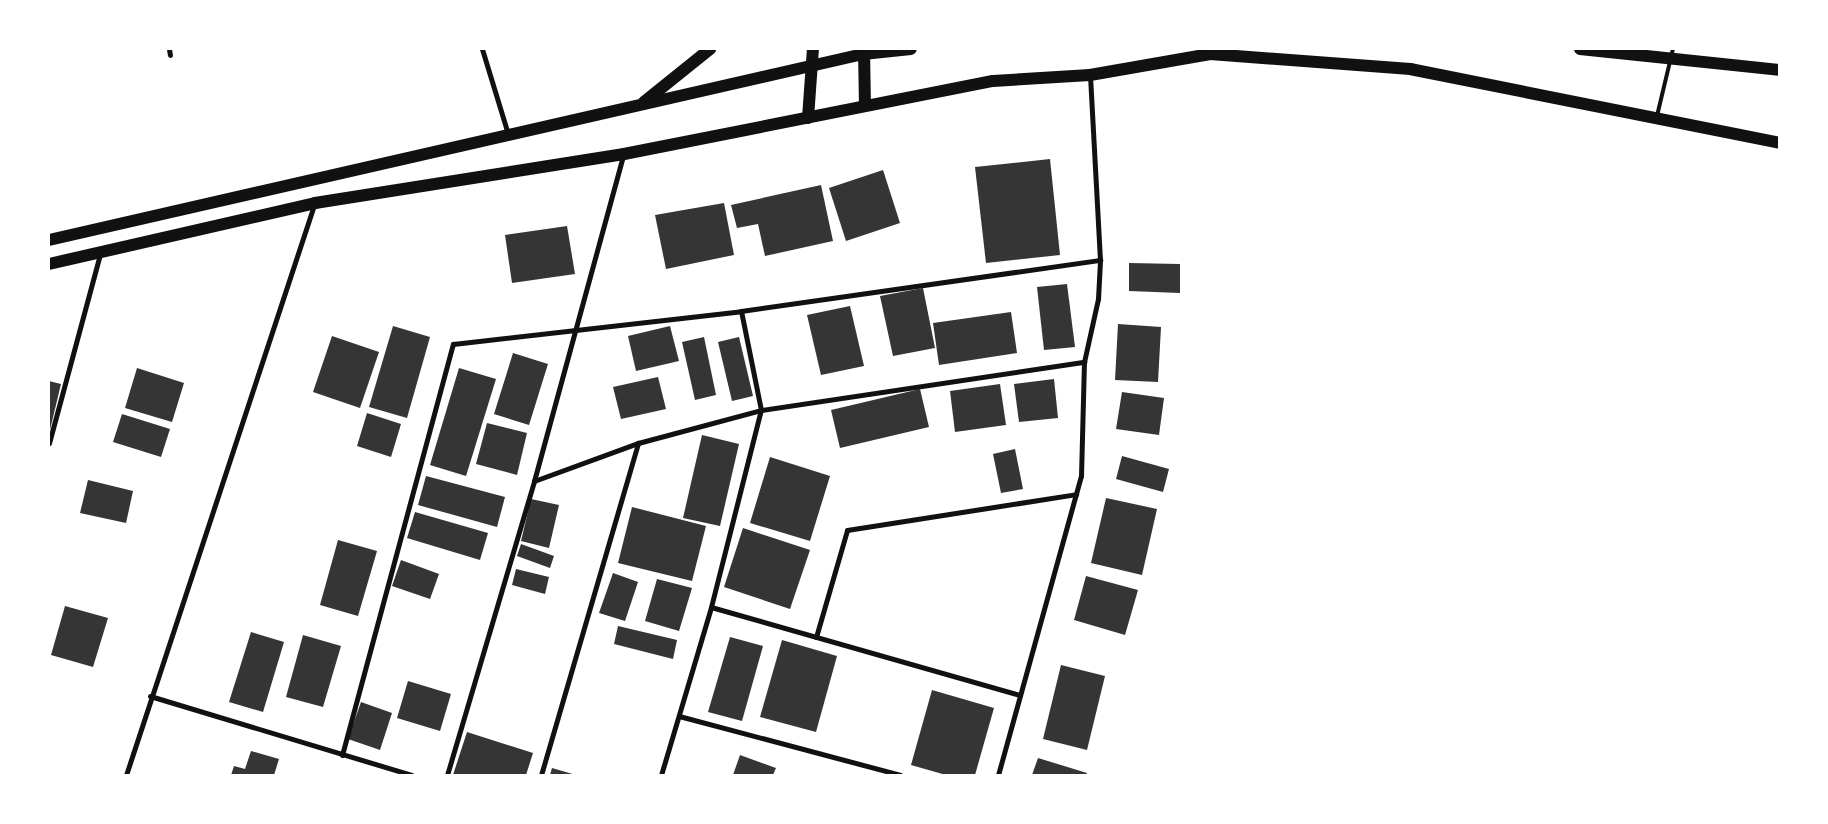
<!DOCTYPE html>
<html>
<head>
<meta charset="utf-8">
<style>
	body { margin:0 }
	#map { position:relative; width:1828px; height:824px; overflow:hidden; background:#fff; font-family:Literata,serif }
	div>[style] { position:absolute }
	.building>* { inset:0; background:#353535 }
	.service>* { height:4px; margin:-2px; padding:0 2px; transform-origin:2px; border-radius:2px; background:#111 }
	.minor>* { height:5px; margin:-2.5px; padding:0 2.5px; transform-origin:2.5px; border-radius:2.5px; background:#111 }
	.primary>* { height:12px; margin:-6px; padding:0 6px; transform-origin:6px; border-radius:6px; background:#111 }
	span { translate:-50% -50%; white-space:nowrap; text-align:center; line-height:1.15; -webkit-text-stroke:5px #fff; paint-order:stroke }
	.frame { position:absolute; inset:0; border:50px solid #fff; pointer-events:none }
</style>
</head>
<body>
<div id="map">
	<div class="building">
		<i style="clip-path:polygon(1050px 159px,1060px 255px,986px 263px,975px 167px)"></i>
		<i style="clip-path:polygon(883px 170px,900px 223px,846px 241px,829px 188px)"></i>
		<i style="clip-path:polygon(821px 185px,833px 241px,765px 256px,758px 224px,737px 228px,731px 205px)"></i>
		<i style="clip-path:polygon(724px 203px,734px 255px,666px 269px,655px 215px)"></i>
		<i style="clip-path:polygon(567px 226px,575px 274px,512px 283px,505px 235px)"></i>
		<i style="clip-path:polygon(1129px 263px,1180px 264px,1180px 293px,1129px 291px)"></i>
		<i style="clip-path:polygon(1067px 284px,1075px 347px,1044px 350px,1037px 287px)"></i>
		<i style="clip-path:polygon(923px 288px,935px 348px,893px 356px,880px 296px)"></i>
		<i style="clip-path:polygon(850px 306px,864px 366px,821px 375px,807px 315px)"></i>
		<i style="clip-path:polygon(1011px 312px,1017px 353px,939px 365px,933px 323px)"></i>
		<i style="clip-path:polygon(1118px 324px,1161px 327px,1158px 382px,1115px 380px)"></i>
		<i style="clip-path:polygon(393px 326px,430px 337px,407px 418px,369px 407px)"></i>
		<i style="clip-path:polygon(670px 326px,679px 361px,636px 371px,628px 336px)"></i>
		<i style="clip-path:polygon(332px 336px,379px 352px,360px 408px,313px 392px)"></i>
		<i style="clip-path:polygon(704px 337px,716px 395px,695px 400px,682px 342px)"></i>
		<i style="clip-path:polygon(739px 337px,753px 396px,732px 401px,718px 342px)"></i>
		<i style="clip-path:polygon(513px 353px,548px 364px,529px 425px,494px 414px)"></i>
		<i style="clip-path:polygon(137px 368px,184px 383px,172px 422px,125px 408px)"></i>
		<i style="clip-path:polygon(459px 368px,496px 379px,466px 476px,430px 465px)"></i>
		<i style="clip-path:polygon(658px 377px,666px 409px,621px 419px,613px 387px)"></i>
		<i style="clip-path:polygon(1054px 379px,1058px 418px,1019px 422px,1014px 384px)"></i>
		<i style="clip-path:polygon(49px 381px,61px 384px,49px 434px)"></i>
		<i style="clip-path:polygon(1000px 384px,1006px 425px,955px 432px,950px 391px)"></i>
		<i style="clip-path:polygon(920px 389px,929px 427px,840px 448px,831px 410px)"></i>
		<i style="clip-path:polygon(1122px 392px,1164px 398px,1159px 435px,1116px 429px)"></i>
		<i style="clip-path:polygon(367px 413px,401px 424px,391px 457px,357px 446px)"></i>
		<i style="clip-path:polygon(122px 414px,170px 429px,161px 457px,113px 442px)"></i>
		<i style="clip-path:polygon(487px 423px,527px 433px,517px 475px,476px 464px)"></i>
		<i style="clip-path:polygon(702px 435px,739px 444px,720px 526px,683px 518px)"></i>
		<i style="clip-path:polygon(1015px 449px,1023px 489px,1001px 493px,993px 454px)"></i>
		<i style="clip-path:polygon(1122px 456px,1169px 469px,1163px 492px,1116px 479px)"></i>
		<i style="clip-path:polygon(770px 457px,830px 476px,810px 541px,750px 523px)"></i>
		<i style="clip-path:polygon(426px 476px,505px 497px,497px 527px,418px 505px)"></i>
		<i style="clip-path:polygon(88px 480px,133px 491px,126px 523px,80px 513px)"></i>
		<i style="clip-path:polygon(1106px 498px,1157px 509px,1142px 575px,1091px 563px)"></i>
		<i style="clip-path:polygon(531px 499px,559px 505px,549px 548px,521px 541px)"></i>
		<i style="clip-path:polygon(632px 507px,706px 526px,692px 581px,618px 563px)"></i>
		<i style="clip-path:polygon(415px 512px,488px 533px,480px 560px,407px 538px)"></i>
		<i style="clip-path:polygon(743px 528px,810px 550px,790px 609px,724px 587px)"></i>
		<i style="clip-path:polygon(338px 540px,377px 551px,358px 616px,320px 605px)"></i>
		<i style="clip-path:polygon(521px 544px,554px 556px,550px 568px,517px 556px)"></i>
		<i style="clip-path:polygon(401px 560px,439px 574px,430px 599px,392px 586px)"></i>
		<i style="clip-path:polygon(516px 569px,549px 577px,545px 594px,512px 585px)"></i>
		<i style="clip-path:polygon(613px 573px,638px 582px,625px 621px,599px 613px)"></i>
		<i style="clip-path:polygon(1086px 576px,1138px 590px,1125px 635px,1074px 620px)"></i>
		<i style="clip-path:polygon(657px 579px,692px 588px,679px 631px,645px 621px)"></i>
		<i style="clip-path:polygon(65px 606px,108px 618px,93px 667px,51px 655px)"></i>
		<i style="clip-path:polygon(618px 626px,677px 640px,673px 659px,614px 644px)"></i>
		<i style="clip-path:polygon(251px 632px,284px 642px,263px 712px,229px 702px)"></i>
		<i style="clip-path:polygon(303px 635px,341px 646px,323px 707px,286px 697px)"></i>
		<i style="clip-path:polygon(730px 637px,763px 646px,742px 721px,708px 712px)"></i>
		<i style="clip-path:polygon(782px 640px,837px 656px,816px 732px,760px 717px)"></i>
		<i style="clip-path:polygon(1061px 665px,1105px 676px,1087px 750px,1043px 739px)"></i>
		<i style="clip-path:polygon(408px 681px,451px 694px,440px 731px,397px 718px)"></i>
		<i style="clip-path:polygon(932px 690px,994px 708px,975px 775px,946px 775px,911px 765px)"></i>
		<i style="clip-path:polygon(361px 702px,392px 713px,380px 750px,348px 739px)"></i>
		<i style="clip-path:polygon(467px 732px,533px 753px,526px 775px,453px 775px)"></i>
		<i style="clip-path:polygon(251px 751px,279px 759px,274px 775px,231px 775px,234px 766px,245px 769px)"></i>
		<i style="clip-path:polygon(740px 755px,776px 768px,773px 775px,733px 775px)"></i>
		<i style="clip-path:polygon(1038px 758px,1087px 773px,1086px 775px,1032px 775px)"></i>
		<i style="clip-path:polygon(552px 768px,576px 775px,550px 775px)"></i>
	</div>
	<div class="service">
		<i style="left:1657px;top:116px;width:69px;rotate:-76.6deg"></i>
	</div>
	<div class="minor">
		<i style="left:169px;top:49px;width:6px;rotate:81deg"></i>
		<i style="left:482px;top:49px;width:89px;rotate:73deg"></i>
		<i style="left:49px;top:443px;width:196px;rotate:-74.9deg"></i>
		<i style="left:534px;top:481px;width:111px;rotate:-20.1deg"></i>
		<i style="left:638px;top:443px;width:127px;rotate:-15deg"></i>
		<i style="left:761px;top:410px;width:327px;rotate:-8.5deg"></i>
		<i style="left:711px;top:607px;width:321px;rotate:15.9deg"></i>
		<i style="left:816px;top:637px;width:111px;rotate:-73.8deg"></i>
		<i style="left:847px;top:530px;width:232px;rotate:-8.9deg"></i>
		<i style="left:150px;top:696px;width:273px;rotate:16.8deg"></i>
		<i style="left:679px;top:716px;width:229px;rotate:14.9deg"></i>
		<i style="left:342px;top:755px;width:426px;rotate:-74.9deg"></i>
		<i style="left:453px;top:344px;width:290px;rotate:-6.5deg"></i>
		<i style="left:741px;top:311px;width:363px;rotate:-8.1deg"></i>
		<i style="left:126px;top:775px;width:600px;rotate:-71.75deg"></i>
		<i style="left:447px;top:775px;width:307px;rotate:-73.5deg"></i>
		<i style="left:534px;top:481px;width:338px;rotate:-74.7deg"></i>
		<i style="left:541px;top:775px;width:346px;rotate:-73.7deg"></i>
		<i style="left:661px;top:775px;width:175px;rotate:-73.4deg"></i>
		<i style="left:711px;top:607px;width:203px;rotate:-75.8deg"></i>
		<i style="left:761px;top:410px;width:101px;rotate:-101.4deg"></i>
		<i style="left:998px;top:775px;width:310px;rotate:-74.5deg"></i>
		<i style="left:1081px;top:476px;width:114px;rotate:-88.5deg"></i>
		<i style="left:1084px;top:362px;width:65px;rotate:-77.5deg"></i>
		<i style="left:1098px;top:299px;width:39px;rotate:-87deg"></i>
		<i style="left:1100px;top:260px;width:184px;rotate:-93.1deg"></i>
	</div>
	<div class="primary">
		<i style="left:864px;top:49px;width:56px;rotate:89deg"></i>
		<i style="left:1580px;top:49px;width:200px;rotate:6deg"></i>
		<i style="left:644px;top:102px;width:85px;rotate:-38.8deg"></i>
		<i style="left:808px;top:118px;width:69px;rotate:-85.9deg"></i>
		<i style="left:49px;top:240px;width:835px;rotate:-12.87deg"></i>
		<i style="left:863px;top:54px;width:48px;rotate:-5.9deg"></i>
		<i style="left:49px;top:264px;width:273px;rotate:-12.9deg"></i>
		<i style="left:315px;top:203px;width:313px;rotate:-9deg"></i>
		<i style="left:624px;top:154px;width:376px;rotate:-11.2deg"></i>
		<i style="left:993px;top:81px;width:97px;rotate:-3.5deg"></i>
		<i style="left:1090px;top:75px;width:122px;rotate:-9.9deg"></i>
		<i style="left:1210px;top:54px;width:201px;rotate:4.3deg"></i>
		<i style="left:1410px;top:69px;width:376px;rotate:11.3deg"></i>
	</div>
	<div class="frame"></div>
</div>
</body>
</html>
